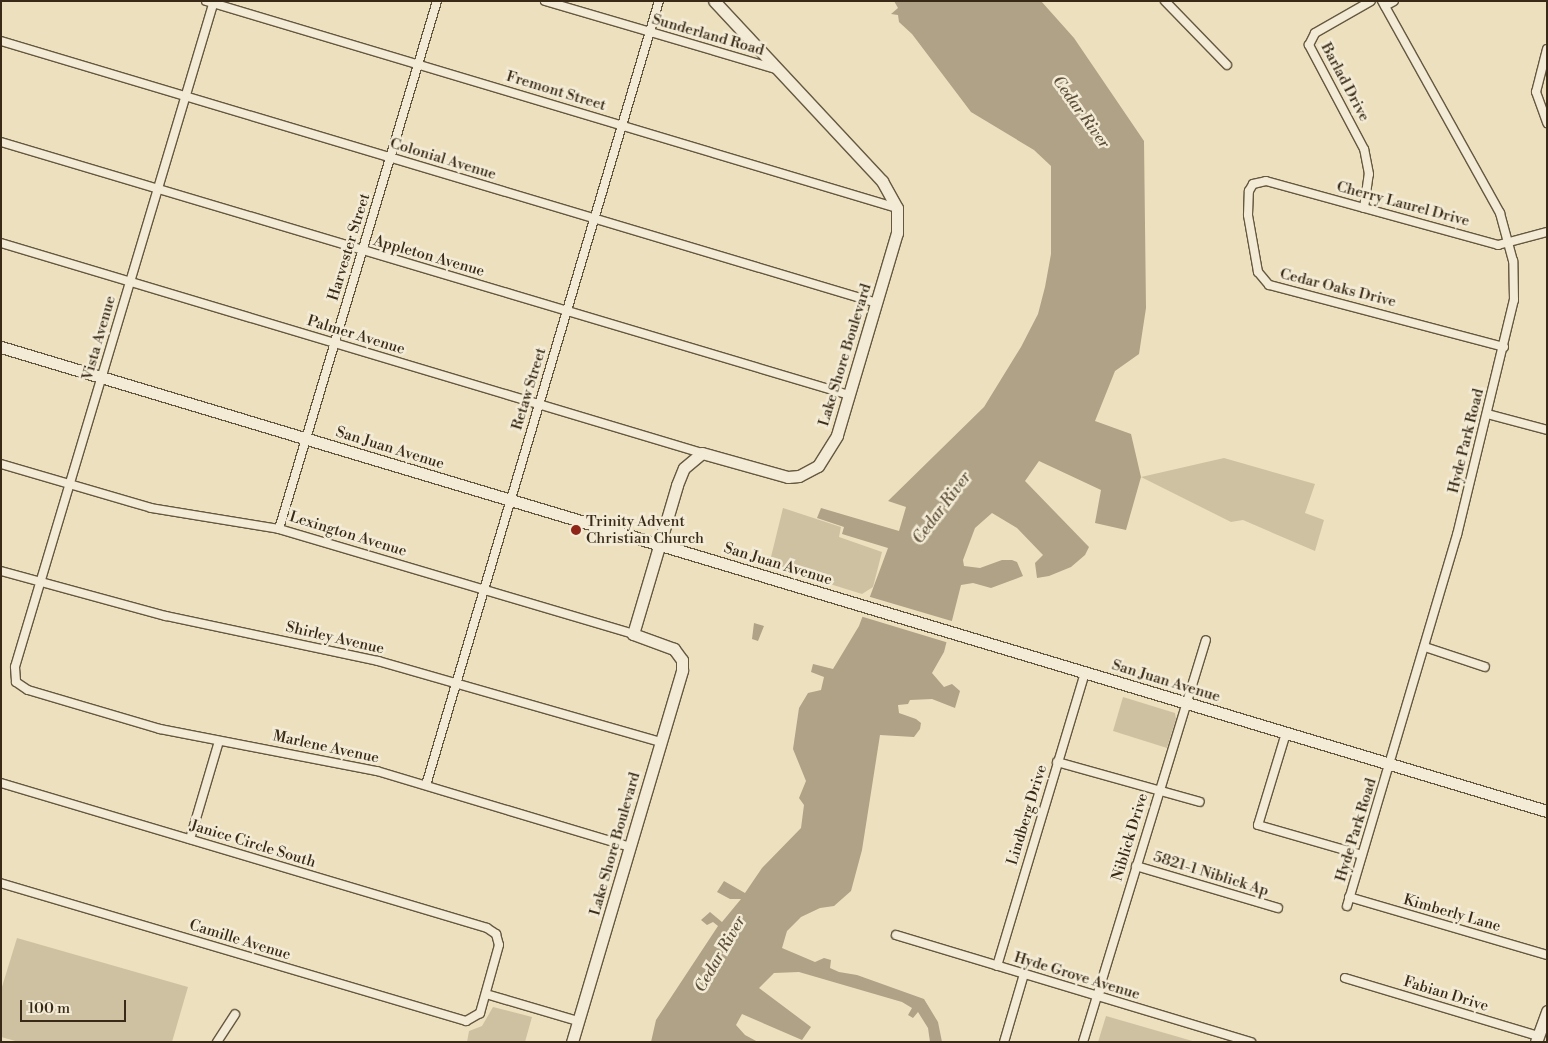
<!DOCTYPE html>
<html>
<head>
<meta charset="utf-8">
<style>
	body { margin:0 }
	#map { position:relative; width:1548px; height:1043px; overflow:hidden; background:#ede0bf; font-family:"Libre Bodoni",serif }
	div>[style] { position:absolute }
	.green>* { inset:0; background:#cec1a2 }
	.water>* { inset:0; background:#afa286 }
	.pier>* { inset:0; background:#ede0bf }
	.roads { filter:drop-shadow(1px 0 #655840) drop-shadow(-1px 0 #655840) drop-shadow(0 1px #655840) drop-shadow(0 -1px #655840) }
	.street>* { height:8px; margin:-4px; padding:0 4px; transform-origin:4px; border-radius:4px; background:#f3ebd5 }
	.secondary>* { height:11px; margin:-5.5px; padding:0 5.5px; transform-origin:5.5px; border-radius:5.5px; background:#f3ebd5 }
	.dots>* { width:14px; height:14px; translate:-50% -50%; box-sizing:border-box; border:2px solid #f3ebd5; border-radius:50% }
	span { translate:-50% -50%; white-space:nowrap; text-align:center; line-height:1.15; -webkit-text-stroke:5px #f3ebd5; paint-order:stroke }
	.street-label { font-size:15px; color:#382a16 }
	.poi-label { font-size:15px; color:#382a16 }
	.left { translate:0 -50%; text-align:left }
	.water-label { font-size:16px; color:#5c4e38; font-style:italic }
	.frame { position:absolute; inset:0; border:2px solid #382a16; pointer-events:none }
	.scale { position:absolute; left:20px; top:1000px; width:106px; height:22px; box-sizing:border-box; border:2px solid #382a16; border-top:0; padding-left:6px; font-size:15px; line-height:18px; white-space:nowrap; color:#382a16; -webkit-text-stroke:4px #f3ebd5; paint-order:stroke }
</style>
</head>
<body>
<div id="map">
	<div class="green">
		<i style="clip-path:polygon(1224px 458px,1315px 484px,1305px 513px,1324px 520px,1315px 551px,1243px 520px,1231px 522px,1141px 477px)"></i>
		<i style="clip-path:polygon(783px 508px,841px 527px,839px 537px,882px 552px,873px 587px,862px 594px,769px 565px)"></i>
		<i style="clip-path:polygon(1123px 697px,1175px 713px,1176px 719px,1167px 748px,1113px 731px)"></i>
		<i style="clip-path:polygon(17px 938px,188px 987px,172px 1042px,19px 1042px,1px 1037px,1px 990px)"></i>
		<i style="clip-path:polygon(493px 1007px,532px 1017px,525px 1042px,467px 1042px,469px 1031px,482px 1026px)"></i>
		<i style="clip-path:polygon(1106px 1016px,1196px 1042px,1098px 1042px)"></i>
	</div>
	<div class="water">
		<i style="clip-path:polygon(894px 1px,1041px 1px,1074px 38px,1144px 141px,1146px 308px,1139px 354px,1115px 371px,1095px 421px,1131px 434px,1141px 477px,1126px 530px,1095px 523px,1101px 490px,1039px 461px,1025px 481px,1089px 547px,1085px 555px,1071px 567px,1049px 576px,1037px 578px,1035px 563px,1043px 555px,1017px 528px,992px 513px,975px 528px,963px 560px,964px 566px,980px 568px,1002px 560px,1012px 560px,1017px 562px,1023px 576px,991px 588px,973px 583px,961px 585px,944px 652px,932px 673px,944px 687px,952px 684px,960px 691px,955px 708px,932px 699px,910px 700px,908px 704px,898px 705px,899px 713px,916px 719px,921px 723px,920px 729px,914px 737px,880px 735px,862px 850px,851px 891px,834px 906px,820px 908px,801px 917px,787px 931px,782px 948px,815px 962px,824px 958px,831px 960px,830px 968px,839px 972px,857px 975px,924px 999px,938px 1022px,942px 1042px,930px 1042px,928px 1028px,918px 1012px,913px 1018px,908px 1015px,912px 1008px,902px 1002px,799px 972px,774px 973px,759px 988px,811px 1027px,802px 1040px,742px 1014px,736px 1025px,745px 1035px,758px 1042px,651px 1042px,656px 1020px,718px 926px,713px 922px,707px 925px,701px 920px,710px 912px,722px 922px,741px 899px,730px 899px,717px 892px,724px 881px,745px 893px,762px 868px,801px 828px,804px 805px,799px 798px,806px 781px,793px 749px,799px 708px,808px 693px,821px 690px,824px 677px,811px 672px,813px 664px,833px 669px,859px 626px,888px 548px,842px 534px,844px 527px,817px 518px,821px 508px,899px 531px,906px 507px,888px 501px,984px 407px,1021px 347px,1038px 314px,1045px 287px,1051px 254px,1051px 166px,1034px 150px,971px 112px,912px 34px,899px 22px,898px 15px,891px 14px,898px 8px)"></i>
		<i style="clip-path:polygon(754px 623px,764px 626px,758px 641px,752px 639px)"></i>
	</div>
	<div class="pier">
		<i style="clip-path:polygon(867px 596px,955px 622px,949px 643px,860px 616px)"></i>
	</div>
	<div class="roads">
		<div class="street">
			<i style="left:206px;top:1px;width:721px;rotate:16.68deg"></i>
			<i style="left:214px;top:1px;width:695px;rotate:106.64deg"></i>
			<i style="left:15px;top:667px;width:15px;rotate:86deg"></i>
			<i style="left:16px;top:682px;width:14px;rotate:34deg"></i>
			<i style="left:28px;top:690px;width:138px;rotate:16.5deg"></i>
			<i style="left:160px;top:729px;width:221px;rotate:11deg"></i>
			<i style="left:377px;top:771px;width:264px;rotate:16.7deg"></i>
			<i style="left:545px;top:1px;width:241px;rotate:16.4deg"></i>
			<i style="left:1165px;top:1px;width:89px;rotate:45.9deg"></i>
			<i style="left:1385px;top:6px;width:10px;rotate:-29deg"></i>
			<i style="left:1px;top:41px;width:914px;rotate:16.65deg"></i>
			<i style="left:1547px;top:49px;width:44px;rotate:104.3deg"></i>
			<i style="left:1536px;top:92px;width:33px;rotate:70deg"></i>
			<i style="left:1px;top:142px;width:885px;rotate:16.61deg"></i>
			<i style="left:1364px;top:208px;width:34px;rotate:-82deg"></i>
			<i style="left:1369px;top:174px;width:25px;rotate:-101deg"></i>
			<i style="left:1364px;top:149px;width:118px;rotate:-117.9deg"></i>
			<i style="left:1309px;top:45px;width:13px;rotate:-63deg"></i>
			<i style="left:1315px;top:33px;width:64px;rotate:-29.7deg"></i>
			<i style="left:1px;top:243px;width:732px;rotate:16.68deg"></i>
			<i style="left:1504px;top:347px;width:243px;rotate:-165.2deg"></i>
			<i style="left:1269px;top:285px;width:17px;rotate:-130deg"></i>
			<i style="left:1258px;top:272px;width:58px;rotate:-100deg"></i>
			<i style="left:1248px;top:215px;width:24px;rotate:-88deg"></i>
			<i style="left:1249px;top:191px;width:8px;rotate:-60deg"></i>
			<i style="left:1253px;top:184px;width:13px;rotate:-13deg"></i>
			<i style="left:1266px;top:181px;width:241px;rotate:15.4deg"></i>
			<i style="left:1498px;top:245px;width:51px;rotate:-14.9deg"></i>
			<i style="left:1487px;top:414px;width:62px;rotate:14.9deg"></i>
			<i style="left:1px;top:464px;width:156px;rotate:16.3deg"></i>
			<i style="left:151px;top:508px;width:130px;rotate:9.3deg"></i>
			<i style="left:279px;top:529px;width:369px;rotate:16.5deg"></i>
			<i style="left:279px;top:529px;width:551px;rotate:-73.34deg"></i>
			<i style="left:1px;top:571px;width:171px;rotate:15.3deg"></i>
			<i style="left:166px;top:616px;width:217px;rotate:12deg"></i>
			<i style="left:378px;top:661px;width:294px;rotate:16deg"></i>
			<i style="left:1425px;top:647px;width:63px;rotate:18.4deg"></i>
			<i style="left:1286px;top:733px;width:96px;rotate:106.9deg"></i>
			<i style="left:1258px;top:825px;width:108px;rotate:16.1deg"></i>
			<i style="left:1057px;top:762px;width:148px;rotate:15.6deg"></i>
			<i style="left:1px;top:783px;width:507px;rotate:16.61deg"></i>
			<i style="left:487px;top:928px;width:11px;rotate:34deg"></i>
			<i style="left:496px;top:934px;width:11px;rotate:75deg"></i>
			<i style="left:499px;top:945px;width:71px;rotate:105.6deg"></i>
			<i style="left:480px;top:1013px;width:16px;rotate:150deg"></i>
			<i style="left:466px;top:1021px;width:485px;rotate:-163.5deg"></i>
			<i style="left:426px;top:785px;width:818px;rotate:-73.45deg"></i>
			<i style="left:190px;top:839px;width:102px;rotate:-73.5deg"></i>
			<i style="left:1136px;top:866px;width:148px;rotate:16.5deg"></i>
			<i style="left:1349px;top:897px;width:206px;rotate:16.3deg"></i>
			<i style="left:1347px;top:906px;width:387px;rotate:-73.5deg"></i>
			<i style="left:1457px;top:535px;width:242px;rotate:-76.4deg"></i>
			<i style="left:1514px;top:300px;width:39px;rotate:-91deg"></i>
			<i style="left:1513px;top:261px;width:50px;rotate:-105.2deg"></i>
			<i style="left:1500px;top:213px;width:243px;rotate:-119.1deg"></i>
			<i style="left:896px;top:935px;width:371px;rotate:16.8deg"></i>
			<i style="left:997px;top:966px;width:307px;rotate:-73.3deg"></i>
			<i style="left:1345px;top:978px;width:202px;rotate:16.7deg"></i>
			<i style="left:486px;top:994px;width:96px;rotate:16.4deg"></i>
			<i style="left:217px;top:1042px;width:33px;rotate:-57deg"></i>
			<i style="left:1004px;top:1042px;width:71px;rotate:-73.6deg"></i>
			<i style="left:1083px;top:1042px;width:420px;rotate:-73deg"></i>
		</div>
		<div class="secondary">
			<i style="left:1px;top:347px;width:1614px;rotate:16.71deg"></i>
			<i style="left:572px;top:1042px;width:388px;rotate:-73.5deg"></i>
			<i style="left:682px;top:670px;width:10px;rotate:-90deg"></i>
			<i style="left:682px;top:660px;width:14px;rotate:-126deg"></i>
			<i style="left:674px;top:649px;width:44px;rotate:-159.9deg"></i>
			<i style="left:633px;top:634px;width:155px;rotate:-73.5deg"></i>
			<i style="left:677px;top:485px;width:18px;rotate:-68deg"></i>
			<i style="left:684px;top:468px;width:23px;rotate:-40deg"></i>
			<i style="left:702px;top:453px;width:89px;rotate:15.6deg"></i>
			<i style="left:788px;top:477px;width:11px;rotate:-5deg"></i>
			<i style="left:799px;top:476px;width:21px;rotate:-28deg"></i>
			<i style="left:818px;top:466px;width:36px;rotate:-58deg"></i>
			<i style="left:837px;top:435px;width:211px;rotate:-73.5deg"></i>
			<i style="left:897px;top:233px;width:25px;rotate:-90deg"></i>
			<i style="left:897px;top:208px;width:31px;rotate:-119deg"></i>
			<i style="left:882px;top:181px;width:246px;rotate:-133deg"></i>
			<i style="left:1536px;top:1042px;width:33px;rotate:-70deg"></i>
		</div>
	</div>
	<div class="dots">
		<i style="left:576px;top:530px;background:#8f2418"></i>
	</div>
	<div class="street-label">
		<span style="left:708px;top:35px;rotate:16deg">Sunderland Road</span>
		<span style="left:1345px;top:82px;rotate:62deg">Barlad Drive</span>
		<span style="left:556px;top:91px;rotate:17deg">Fremont Street</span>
		<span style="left:443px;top:159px;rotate:17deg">Colonial Avenue</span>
		<span style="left:1403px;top:204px;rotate:15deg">Cherry Laurel Drive</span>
		<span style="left:349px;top:247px;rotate:-73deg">Harvester Street</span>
		<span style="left:429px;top:256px;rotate:16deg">Appleton Avenue</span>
		<span style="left:1338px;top:288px;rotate:14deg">Cedar Oaks Drive</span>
		<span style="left:356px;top:335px;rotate:17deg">Palmer Avenue</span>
		<span style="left:99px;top:338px;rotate:-74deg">Vista Avenue</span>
		<span style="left:845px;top:355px;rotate:-73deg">Lake Shore Boulevard</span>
		<span style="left:529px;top:389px;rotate:-73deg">Retaw Street</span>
		<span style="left:1466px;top:441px;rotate:-76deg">Hyde Park Road</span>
		<span style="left:390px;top:448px;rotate:17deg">San Juan Avenue</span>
		<span style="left:348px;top:534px;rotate:17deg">Lexington Avenue</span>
		<span style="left:778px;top:564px;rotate:17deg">San Juan Avenue</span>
		<span style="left:335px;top:638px;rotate:13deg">Shirley Avenue</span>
		<span style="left:1166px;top:681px;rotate:17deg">San Juan Avenue</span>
		<span style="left:326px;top:747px;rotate:12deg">Marlene Avenue</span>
		<span style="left:1027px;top:815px;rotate:-73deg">Lindberg Drive</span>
		<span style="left:1356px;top:830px;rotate:-73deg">Hyde Park Road</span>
		<span style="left:1130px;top:837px;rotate:-73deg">Niblick Drive</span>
		<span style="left:253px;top:844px;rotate:17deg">Janice Circle South</span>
		<span style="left:615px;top:844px;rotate:-74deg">Lake Shore Boulevard</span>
		<span style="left:1211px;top:874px;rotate:17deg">5821-1 Niblick Ap</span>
		<span style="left:1452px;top:913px;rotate:16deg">Kimberly Lane</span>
		<span style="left:240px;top:940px;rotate:17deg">Camille Avenue</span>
		<span style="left:1077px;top:976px;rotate:17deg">Hyde Grove Avenue</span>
		<span style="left:1446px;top:994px;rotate:17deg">Fabian Drive</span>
	</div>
	<div class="poi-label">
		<span class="left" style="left:586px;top:530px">Trinity Advent<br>Christian Church</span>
	</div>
	<div class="water-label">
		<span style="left:1081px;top:112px;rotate:54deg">Cedar River</span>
		<span style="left:942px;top:508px;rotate:-53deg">Cedar River</span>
		<span style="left:720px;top:954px;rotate:-60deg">Cedar River</span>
	</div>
	<div class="frame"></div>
	<div class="scale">100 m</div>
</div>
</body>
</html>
